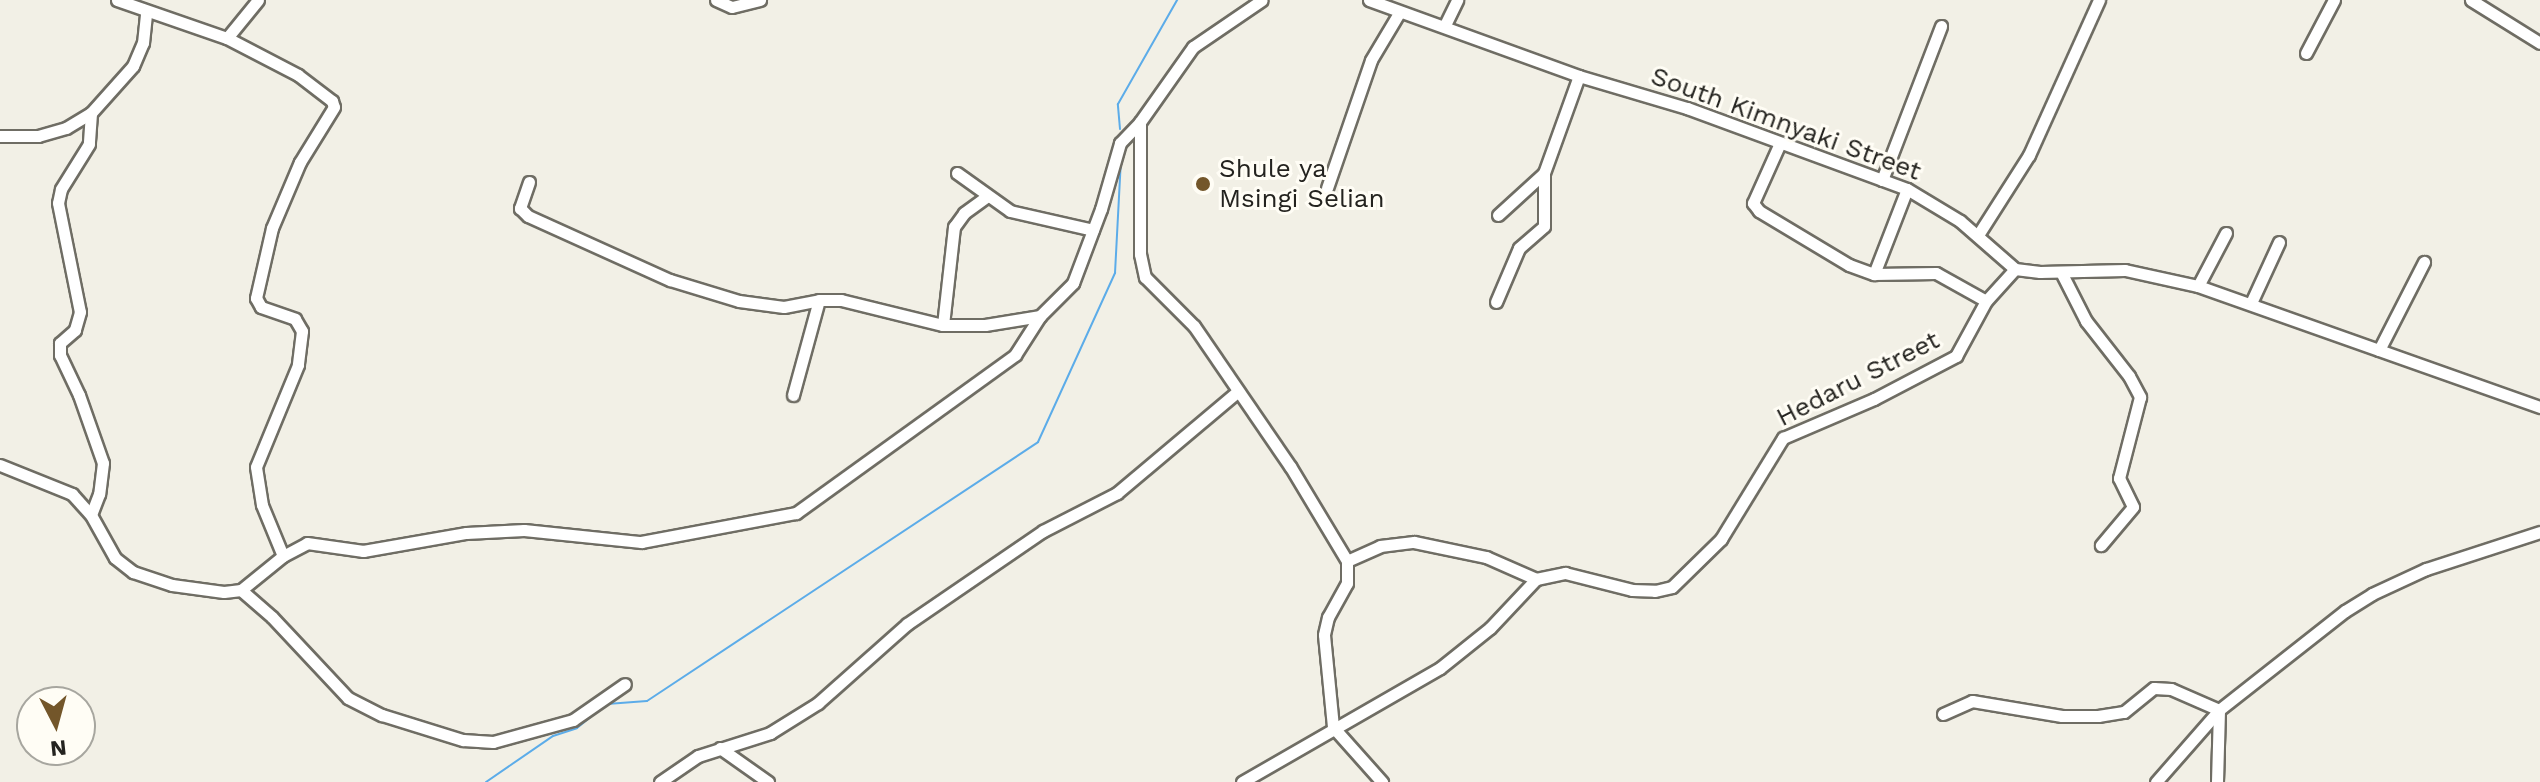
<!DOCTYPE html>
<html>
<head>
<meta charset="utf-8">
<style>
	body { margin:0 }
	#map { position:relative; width:2540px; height:782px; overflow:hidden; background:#f2f0e6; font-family:"Work Sans",sans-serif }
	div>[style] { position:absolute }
	.stream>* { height:2px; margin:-1px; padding:0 1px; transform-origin:1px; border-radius:1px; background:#5cace9 }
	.roads { filter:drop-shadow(2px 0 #6f6d64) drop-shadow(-2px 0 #6f6d64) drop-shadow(0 2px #6f6d64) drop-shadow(0 -2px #6f6d64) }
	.minor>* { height:11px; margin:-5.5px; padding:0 5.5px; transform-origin:5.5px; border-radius:5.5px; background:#fff }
	.dots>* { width:22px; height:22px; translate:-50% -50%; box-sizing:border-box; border:4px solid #fffdf5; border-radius:50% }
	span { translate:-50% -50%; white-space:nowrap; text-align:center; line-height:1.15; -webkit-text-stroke:6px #fffdf5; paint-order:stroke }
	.street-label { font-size:26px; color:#24231f }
	.poi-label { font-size:26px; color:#24231f }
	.left { translate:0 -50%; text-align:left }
	.north { position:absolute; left:16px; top:686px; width:80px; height:80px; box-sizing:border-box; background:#fffdf5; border:2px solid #a7a69f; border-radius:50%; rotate:174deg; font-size:22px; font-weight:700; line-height:32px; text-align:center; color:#24231f }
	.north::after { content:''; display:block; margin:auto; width:28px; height:36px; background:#73562a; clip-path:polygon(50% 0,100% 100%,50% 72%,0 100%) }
</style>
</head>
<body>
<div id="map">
	<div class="stream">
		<i style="left:1120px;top:129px;width:25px;rotate:-95deg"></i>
		<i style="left:1118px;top:104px;width:120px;rotate:-60.4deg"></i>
		<i style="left:486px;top:782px;width:81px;rotate:-34.5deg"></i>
		<i style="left:553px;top:736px;width:25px;rotate:-18deg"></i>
		<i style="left:577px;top:728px;width:38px;rotate:-39deg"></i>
		<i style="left:607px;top:704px;width:40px;rotate:-4.3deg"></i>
		<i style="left:647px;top:701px;width:469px;rotate:-33.5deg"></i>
		<i style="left:1038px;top:442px;width:186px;rotate:-65.5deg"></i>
		<i style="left:1115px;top:273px;width:114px;rotate:-87deg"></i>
	</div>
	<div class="roads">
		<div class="minor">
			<i style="left:117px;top:0;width:116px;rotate:19.1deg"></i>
			<i style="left:227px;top:38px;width:80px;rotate:27.5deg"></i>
			<i style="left:298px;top:75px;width:43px;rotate:37.4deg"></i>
			<i style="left:332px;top:101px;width:6px;rotate:72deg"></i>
			<i style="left:334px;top:107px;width:65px;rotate:121.7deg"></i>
			<i style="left:300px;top:162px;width:72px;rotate:113deg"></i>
			<i style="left:272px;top:228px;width:72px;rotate:102.9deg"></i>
			<i style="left:256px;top:298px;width:10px;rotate:61deg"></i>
			<i style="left:261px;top:307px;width:36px;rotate:19deg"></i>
			<i style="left:295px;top:319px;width:14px;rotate:60deg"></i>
			<i style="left:302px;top:331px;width:34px;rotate:97deg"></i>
			<i style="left:298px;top:365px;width:110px;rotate:112.4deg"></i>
			<i style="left:256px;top:467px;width:38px;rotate:81deg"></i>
			<i style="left:262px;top:505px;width:55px;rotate:67.6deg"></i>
			<i style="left:716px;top:0;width:17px;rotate:24deg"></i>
			<i style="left:732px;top:7px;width:29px;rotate:-14deg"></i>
			<i style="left:1369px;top:0;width:223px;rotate:19.9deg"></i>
			<i style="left:1579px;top:76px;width:113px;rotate:16.5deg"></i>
			<i style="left:1687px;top:108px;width:234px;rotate:20.2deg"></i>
			<i style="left:1907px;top:189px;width:62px;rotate:31.1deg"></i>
			<i style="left:1960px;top:221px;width:73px;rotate:41.1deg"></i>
			<i style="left:2015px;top:269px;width:25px;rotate:7deg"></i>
			<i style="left:2040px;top:272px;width:85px;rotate:-1.3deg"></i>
			<i style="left:2125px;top:270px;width:75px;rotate:12.4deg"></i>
			<i style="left:2198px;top:286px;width:363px;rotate:19.5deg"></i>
			<i style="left:2471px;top:0;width:81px;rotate:31.9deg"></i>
			<i style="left:1445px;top:25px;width:28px;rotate:-64deg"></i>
			<i style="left:227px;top:38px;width:49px;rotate:-50.8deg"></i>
			<i style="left:2306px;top:53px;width:60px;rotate:-62.2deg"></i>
			<i style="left:91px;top:113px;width:31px;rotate:94deg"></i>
			<i style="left:89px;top:144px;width:53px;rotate:121.9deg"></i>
			<i style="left:61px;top:189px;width:14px;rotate:102deg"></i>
			<i style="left:58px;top:203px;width:111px;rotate:78.6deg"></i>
			<i style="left:80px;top:312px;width:19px;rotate:106deg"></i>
			<i style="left:75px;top:330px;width:20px;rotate:139deg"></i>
			<i style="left:60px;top:343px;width:12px;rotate:90deg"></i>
			<i style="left:60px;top:355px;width:44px;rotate:64.6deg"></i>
			<i style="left:79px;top:395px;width:72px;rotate:70.6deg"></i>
			<i style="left:103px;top:463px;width:31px;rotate:97deg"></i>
			<i style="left:99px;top:494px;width:22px;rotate:111deg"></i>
			<i style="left:1140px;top:122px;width:132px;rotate:90deg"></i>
			<i style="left:1140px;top:254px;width:24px;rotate:78deg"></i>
			<i style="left:1145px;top:277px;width:69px;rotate:45deg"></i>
			<i style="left:1194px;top:326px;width:170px;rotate:55.6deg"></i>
			<i style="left:1290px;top:466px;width:111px;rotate:59deg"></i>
			<i style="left:1347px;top:561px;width:22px;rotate:90deg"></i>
			<i style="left:1347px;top:583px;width:39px;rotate:119deg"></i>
			<i style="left:1328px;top:617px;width:18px;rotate:103deg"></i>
			<i style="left:1324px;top:635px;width:92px;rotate:84.4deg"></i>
			<i style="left:1333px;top:727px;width:74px;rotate:48.3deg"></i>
			<i style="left:0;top:136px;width:38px"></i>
			<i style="left:38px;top:136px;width:29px;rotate:-16deg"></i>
			<i style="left:66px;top:128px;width:29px;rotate:-31deg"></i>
			<i style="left:91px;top:113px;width:63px;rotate:-48.2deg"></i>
			<i style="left:133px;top:66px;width:25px;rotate:-67deg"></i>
			<i style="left:143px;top:43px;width:31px;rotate:-84deg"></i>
			<i style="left:1780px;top:143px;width:66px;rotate:114.2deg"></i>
			<i style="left:1753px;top:203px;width:10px;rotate:53deg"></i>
			<i style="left:1759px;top:211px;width:105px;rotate:31deg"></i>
			<i style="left:1849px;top:265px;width:27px;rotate:20deg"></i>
			<i style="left:1874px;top:274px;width:62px;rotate:-0.9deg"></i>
			<i style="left:1936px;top:273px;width:57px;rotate:29.2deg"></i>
			<i style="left:957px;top:173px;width:65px;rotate:35.6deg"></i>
			<i style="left:1010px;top:211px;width:85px;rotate:12.9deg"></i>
			<i style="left:1882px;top:180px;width:165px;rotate:-69deg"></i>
			<i style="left:529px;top:182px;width:28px;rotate:109deg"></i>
			<i style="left:520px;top:208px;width:11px;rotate:45deg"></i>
			<i style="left:528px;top:216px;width:156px;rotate:24.3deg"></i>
			<i style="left:670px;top:280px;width:72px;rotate:16.9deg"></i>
			<i style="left:739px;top:301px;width:45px;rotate:7.6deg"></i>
			<i style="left:784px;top:307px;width:36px;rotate:-11deg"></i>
			<i style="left:819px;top:300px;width:22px"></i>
			<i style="left:841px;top:300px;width:105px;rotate:13.8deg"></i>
			<i style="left:943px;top:325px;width:42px"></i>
			<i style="left:985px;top:325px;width:56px;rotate:-9.3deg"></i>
			<i style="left:1327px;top:188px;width:135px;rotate:-71deg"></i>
			<i style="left:1371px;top:60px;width:55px;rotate:-59.2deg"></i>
			<i style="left:1498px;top:215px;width:62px;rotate:-42.4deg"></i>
			<i style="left:1544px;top:173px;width:103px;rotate:-70.2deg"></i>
			<i style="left:1978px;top:235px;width:95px;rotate:-57.5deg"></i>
			<i style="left:2029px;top:155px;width:170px;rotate:-65.7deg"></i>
			<i style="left:2061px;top:272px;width:55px;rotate:63deg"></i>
			<i style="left:2086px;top:321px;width:70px;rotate:52deg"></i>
			<i style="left:2129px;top:376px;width:24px;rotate:62deg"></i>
			<i style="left:2140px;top:397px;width:84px;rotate:104.5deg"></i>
			<i style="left:2119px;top:478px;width:32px;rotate:64deg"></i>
			<i style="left:2133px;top:507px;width:50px;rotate:130.1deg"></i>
			<i style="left:1874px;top:274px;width:91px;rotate:-68.8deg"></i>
			<i style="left:2198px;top:286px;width:60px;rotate:-62.2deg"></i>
			<i style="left:1496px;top:302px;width:59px;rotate:-66.9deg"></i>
			<i style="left:1519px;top:248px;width:33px;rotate:-41deg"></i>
			<i style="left:1544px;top:226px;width:53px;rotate:-90deg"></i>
			<i style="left:2251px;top:303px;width:67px;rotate:-65.3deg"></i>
			<i style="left:943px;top:325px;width:99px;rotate:-83.6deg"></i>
			<i style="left:954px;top:227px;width:17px;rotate:-54deg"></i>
			<i style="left:964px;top:213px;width:29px;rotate:-36deg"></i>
			<i style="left:2379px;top:350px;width:99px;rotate:-62.9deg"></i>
			<i style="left:793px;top:395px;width:98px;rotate:-74.7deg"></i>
			<i style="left:0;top:465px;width:78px;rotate:21.9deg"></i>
			<i style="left:72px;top:494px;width:28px;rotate:48deg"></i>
			<i style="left:91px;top:515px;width:49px;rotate:60.8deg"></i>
			<i style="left:115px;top:558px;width:23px;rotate:38deg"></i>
			<i style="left:133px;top:572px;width:41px;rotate:18.4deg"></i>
			<i style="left:172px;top:585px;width:52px;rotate:7.7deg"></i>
			<i style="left:224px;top:592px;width:17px;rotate:-7deg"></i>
			<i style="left:241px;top:590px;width:54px;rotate:-39deg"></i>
			<i style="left:283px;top:556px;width:27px;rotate:-28deg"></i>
			<i style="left:307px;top:543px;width:57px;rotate:8.1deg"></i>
			<i style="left:363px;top:551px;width:105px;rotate:-9.9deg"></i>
			<i style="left:466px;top:533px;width:58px;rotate:-3deg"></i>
			<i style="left:524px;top:530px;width:118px;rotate:5.9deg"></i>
			<i style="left:641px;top:542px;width:158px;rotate:-10.6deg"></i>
			<i style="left:796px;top:513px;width:270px;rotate:-35.8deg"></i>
			<i style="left:1015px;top:355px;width:46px;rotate:-57.3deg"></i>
			<i style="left:1040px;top:316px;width:47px;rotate:-45deg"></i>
			<i style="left:1073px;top:283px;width:79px;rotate:-69.3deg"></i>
			<i style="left:1101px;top:209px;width:69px;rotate:-73.9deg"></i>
			<i style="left:1120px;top:143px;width:29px;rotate:-46deg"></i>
			<i style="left:1140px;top:122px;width:92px;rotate:-54.8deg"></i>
			<i style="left:1193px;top:47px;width:83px;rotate:-34.3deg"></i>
			<i style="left:1347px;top:561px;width:36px;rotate:-24deg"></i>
			<i style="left:1380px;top:546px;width:34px;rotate:-7deg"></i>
			<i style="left:1414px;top:542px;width:74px;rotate:11.8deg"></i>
			<i style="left:1486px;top:557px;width:55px;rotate:23.7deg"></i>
			<i style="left:241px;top:590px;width:41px;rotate:41.1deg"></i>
			<i style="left:272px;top:617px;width:111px;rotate:46.8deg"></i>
			<i style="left:348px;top:698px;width:38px;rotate:27deg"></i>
			<i style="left:382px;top:715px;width:85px;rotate:17.2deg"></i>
			<i style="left:463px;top:740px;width:30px;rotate:4deg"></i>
			<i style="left:493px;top:742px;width:83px;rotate:-15.4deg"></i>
			<i style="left:573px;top:720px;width:63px;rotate:-34.7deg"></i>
			<i style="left:1943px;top:714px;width:32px;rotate:-24deg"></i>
			<i style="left:1972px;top:701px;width:91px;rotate:9.5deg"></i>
			<i style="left:2062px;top:716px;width:36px"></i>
			<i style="left:2098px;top:716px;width:26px;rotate:-9deg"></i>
			<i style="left:2124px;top:712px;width:38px;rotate:-39deg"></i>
			<i style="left:2154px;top:688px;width:17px;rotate:3deg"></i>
			<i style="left:2171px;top:689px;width:52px;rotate:23.6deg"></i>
			<i style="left:2219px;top:710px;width:72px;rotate:91.6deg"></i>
			<i style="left:720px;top:748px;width:59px;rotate:35.3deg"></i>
			<i style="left:660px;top:782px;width:46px;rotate:-34.4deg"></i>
			<i style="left:698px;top:756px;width:76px;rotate:-17.7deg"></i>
			<i style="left:770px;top:733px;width:57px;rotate:-32deg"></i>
			<i style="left:818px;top:703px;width:119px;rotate:-41.6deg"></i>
			<i style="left:907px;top:624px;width:165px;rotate:-34.4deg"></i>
			<i style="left:1043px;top:531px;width:83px;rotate:-27.2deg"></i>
			<i style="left:1117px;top:493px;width:158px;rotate:-40.1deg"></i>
			<i style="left:1242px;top:782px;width:228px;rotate:-29.9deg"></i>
			<i style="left:1440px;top:668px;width:64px;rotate:-38.7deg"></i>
			<i style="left:1490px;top:628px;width:67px;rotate:-46.8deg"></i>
			<i style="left:1536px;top:579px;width:30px;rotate:-12deg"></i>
			<i style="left:1565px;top:573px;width:69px;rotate:14.2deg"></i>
			<i style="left:1632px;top:590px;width:23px;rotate:2deg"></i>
			<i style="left:1655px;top:591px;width:17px;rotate:-13deg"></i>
			<i style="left:1672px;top:587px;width:69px;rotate:-44.4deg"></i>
			<i style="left:1721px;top:539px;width:119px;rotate:-58.5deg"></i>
			<i style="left:1783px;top:438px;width:99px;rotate:-23.2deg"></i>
			<i style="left:1874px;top:399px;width:93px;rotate:-27.7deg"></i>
			<i style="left:1956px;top:356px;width:63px;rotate:-61.4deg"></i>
			<i style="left:1986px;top:301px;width:43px;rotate:-47.8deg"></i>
			<i style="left:2156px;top:782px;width:96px;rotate:-48.8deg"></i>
			<i style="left:2219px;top:710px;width:160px;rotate:-38.2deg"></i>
			<i style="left:2345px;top:611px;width:32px;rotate:-32deg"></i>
			<i style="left:2372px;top:594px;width:60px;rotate:-24.8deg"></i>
			<i style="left:2426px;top:569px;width:120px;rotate:-18deg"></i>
		</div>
	</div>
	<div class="dots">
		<i style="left:1203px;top:184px;background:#73562a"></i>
	</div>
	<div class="street-label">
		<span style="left:1786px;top:124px;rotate:20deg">South Kimnyaki Street</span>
		<span style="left:1858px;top:379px;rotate:-27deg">Hedaru Street</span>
	</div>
	<div class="poi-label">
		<span class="left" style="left:1219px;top:184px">Shule ya<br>Msingi Selian</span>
	</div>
	<div class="north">N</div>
</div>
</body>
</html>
